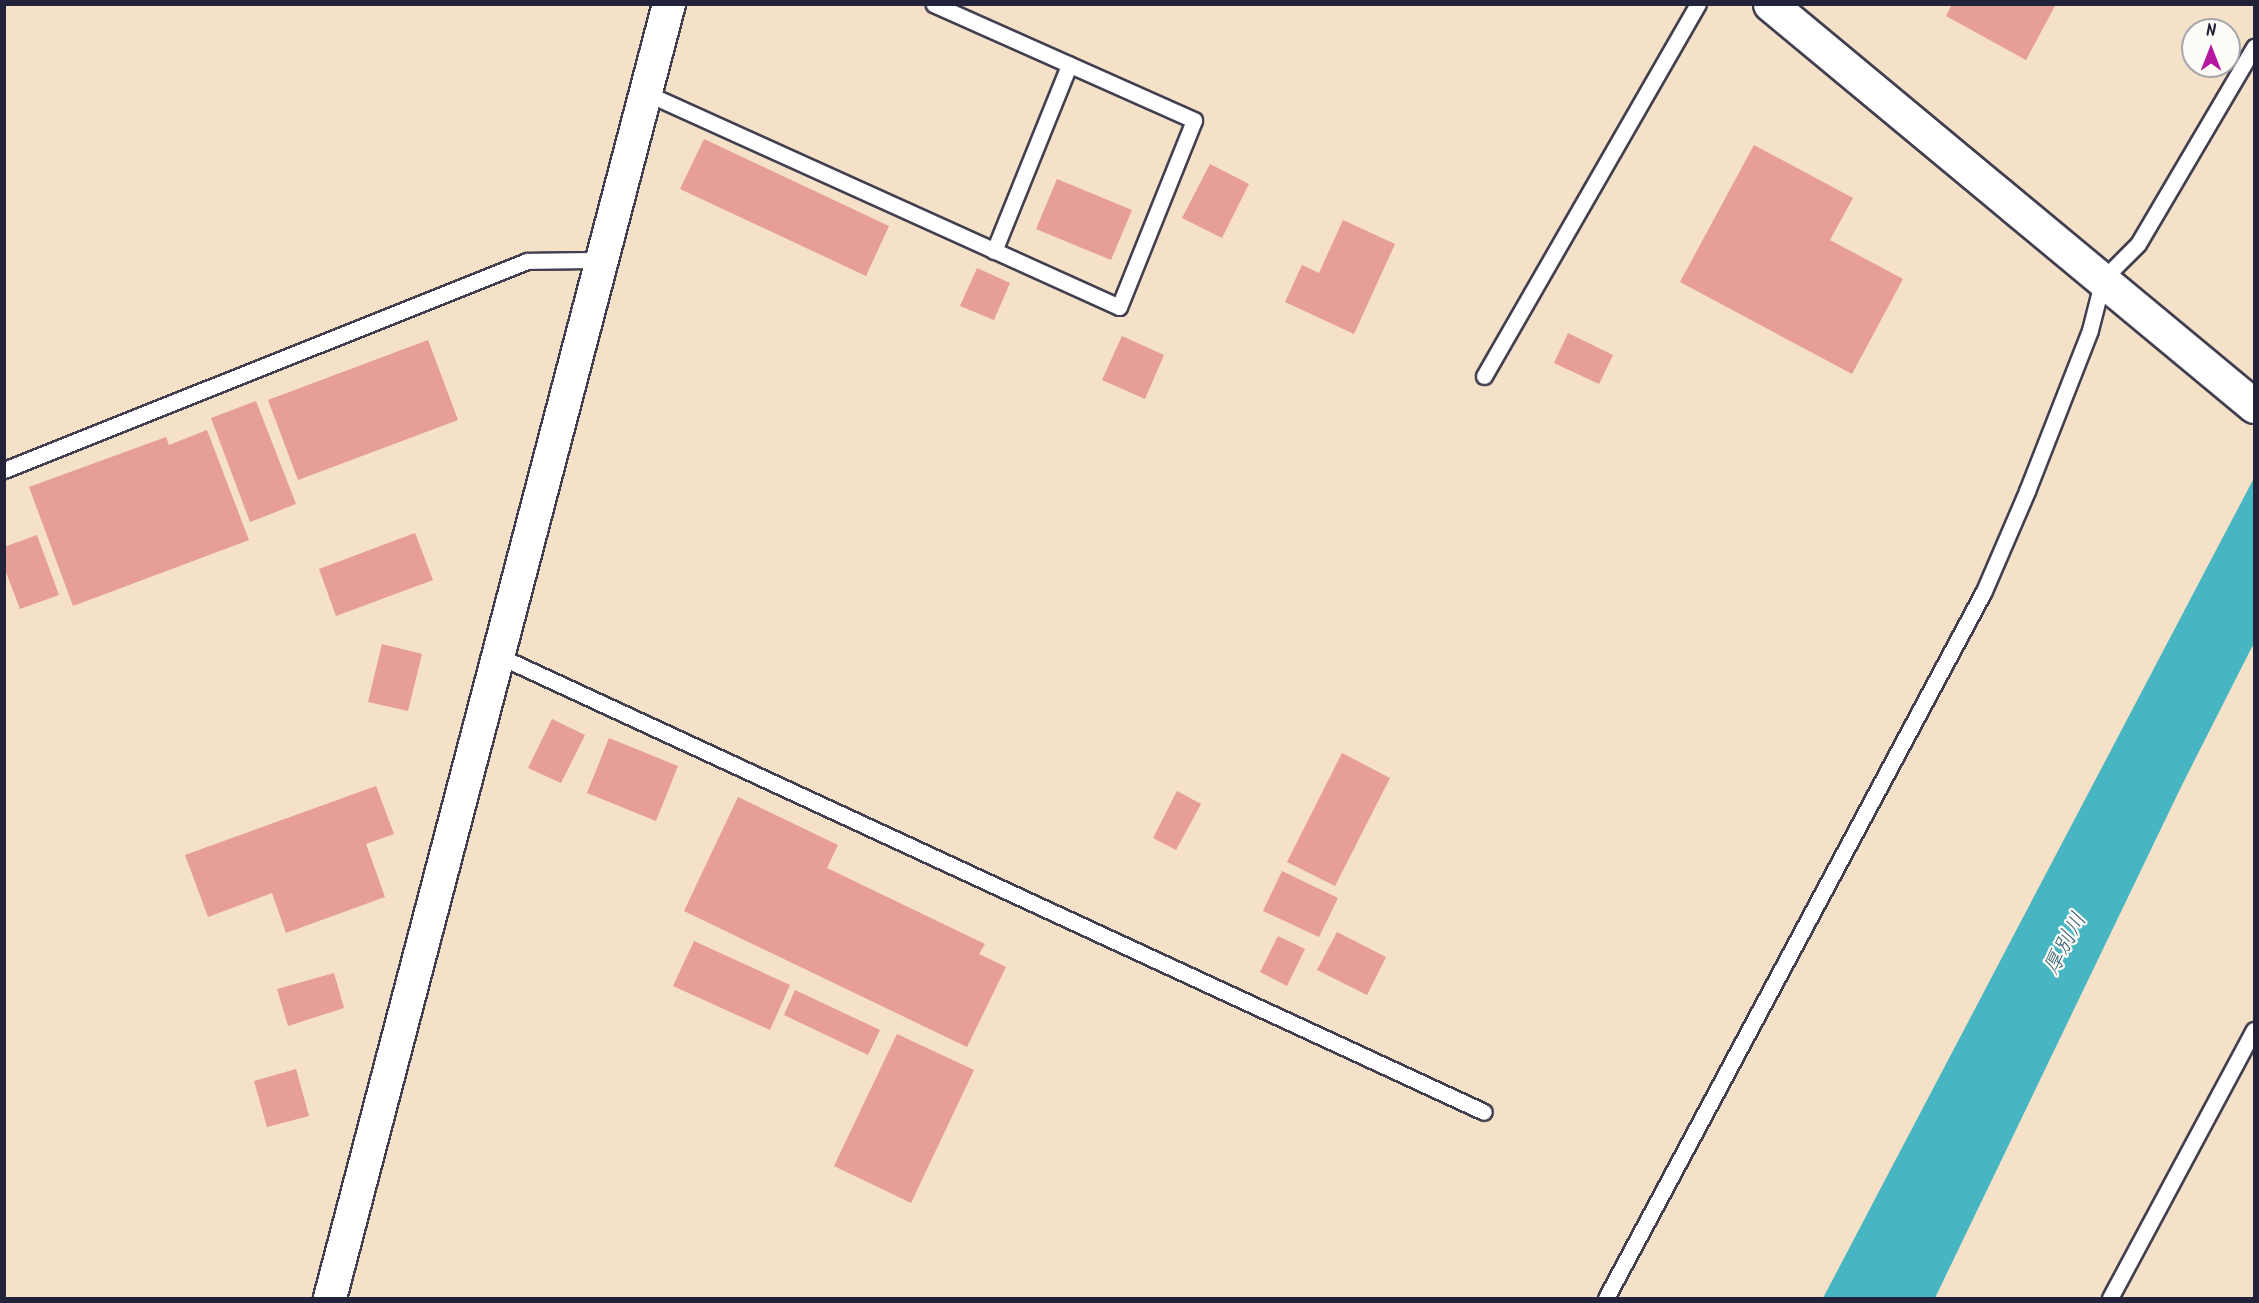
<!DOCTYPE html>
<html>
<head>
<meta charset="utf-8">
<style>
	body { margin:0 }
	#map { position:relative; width:2259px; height:1303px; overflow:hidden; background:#f4e1c7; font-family:Kalam,"Klee One",sans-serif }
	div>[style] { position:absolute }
	.water>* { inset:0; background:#48b6c2 }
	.building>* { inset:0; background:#e69e97 }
	.roads { filter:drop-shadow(2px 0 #423f50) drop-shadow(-2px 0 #423f50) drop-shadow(0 2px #423f50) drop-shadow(0 -2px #423f50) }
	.service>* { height:15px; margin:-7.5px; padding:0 7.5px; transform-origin:7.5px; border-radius:7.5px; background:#fff }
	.minor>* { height:32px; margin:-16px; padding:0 16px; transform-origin:16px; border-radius:16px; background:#fff }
	.tertiary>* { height:33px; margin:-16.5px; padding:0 16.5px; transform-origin:16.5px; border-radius:16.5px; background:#fff }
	span { translate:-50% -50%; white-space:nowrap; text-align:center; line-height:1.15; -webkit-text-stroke:4.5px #fdfcf7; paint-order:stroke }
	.water-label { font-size:22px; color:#315d71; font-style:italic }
	.frame { position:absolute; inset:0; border:6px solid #22223b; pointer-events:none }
	.north { position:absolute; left:2181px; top:18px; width:60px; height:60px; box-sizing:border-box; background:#fdfcf7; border:2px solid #a5a5ac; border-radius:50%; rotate:0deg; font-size:16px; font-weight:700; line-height:24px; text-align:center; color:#22223b }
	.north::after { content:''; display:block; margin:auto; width:21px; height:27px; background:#b5179e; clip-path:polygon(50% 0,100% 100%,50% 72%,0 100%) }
</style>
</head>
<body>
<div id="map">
	<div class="water">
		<i style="clip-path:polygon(2254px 478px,2254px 643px,2182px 785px,1935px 1298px,1823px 1298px)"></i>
	</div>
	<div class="building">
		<i style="clip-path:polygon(1952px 4px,2056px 4px,2026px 60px,1946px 16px)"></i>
		<i style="clip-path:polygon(704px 139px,889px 226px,866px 276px,680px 189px)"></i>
		<i style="clip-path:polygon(1754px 145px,1853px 198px,1830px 240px,1903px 279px,1852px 374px,1680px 282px)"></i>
		<i style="clip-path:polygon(1210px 164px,1249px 184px,1222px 238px,1182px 218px)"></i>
		<i style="clip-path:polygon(1057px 179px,1132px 210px,1111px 260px,1036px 229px)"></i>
		<i style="clip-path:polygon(1343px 220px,1395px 244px,1354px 334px,1285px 302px,1302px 265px,1319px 273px)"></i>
		<i style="clip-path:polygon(977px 268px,1010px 283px,994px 320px,960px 306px)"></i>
		<i style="clip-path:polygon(1568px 333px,1613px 355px,1599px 384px,1554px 363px)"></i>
		<i style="clip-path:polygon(1122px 336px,1164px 355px,1145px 399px,1102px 380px)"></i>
		<i style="clip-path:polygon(428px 340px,458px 420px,298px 480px,268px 400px)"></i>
		<i style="clip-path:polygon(256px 401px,296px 504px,250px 522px,211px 418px)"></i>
		<i style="clip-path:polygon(207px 430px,249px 540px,73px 606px,29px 487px,166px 437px,169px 445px)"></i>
		<i style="clip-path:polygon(415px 533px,433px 580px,336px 616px,319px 569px)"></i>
		<i style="clip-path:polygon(37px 535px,59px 595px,20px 609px,4px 567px,4px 547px)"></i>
		<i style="clip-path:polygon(382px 644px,422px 654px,408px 711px,368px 702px)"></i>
		<i style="clip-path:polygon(552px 719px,585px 735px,561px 783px,528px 768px)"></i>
		<i style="clip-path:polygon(609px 738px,678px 766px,656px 821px,587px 793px)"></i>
		<i style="clip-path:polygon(1342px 753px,1390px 778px,1335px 886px,1287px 862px)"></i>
		<i style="clip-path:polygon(376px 786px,394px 834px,366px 844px,385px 897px,286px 933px,272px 893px,208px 917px,185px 855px)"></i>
		<i style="clip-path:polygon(1177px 791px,1201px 804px,1176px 850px,1153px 838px)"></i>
		<i style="clip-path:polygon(738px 797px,838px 845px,827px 868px,985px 944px,979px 954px,1006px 967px,967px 1047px,684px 911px)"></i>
		<i style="clip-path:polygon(1282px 871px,1338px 898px,1319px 937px,1263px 911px)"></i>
		<i style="clip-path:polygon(1337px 932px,1386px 957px,1367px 995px,1317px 970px)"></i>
		<i style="clip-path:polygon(1278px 936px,1305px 949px,1287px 986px,1260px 972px)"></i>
		<i style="clip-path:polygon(694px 941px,790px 985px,770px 1030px,673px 986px)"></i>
		<i style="clip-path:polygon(334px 973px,344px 1008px,288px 1026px,277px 989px)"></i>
		<i style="clip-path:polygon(795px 990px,880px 1030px,868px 1055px,784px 1015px)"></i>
		<i style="clip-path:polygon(897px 1034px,974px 1070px,911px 1203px,834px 1166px)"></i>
		<i style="clip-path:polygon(296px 1069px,309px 1116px,267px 1127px,254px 1081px)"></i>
	</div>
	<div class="roads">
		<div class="service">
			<i style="left:646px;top:93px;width:519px;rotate:24.34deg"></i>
			<i style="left:1119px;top:307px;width:201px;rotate:-68.1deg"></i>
			<i style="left:1194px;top:120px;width:285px;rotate:-156deg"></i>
			<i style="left:994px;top:251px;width:201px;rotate:-68deg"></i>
			<i style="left:1484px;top:376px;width:429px;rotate:-60.1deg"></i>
			<i style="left:4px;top:470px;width:563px;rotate:-21.78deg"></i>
			<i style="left:527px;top:261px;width:75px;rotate:-0.8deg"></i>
			<i style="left:499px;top:656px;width:1085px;rotate:24.84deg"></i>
			<i style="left:1606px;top:1298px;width:802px;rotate:-61.87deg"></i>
			<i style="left:1984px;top:591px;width:109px;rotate:-66.7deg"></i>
			<i style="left:2027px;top:491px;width:173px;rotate:-68.6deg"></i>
			<i style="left:2090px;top:330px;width:53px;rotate:-75.7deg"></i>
			<i style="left:2103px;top:279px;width:49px;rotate:-45deg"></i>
			<i style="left:2138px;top:244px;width:229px;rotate:-59.5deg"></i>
			<i style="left:2110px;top:1298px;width:304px;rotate:-61.8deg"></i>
		</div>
		<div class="minor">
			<i style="left:330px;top:1298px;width:1338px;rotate:-75.32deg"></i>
		</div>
		<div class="tertiary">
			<i style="left:1770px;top:4px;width:629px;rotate:39.71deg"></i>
		</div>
	</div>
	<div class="water-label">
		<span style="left:2066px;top:944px;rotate:-62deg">厚別川</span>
	</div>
	<div class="frame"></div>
	<div class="north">N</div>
</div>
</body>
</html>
